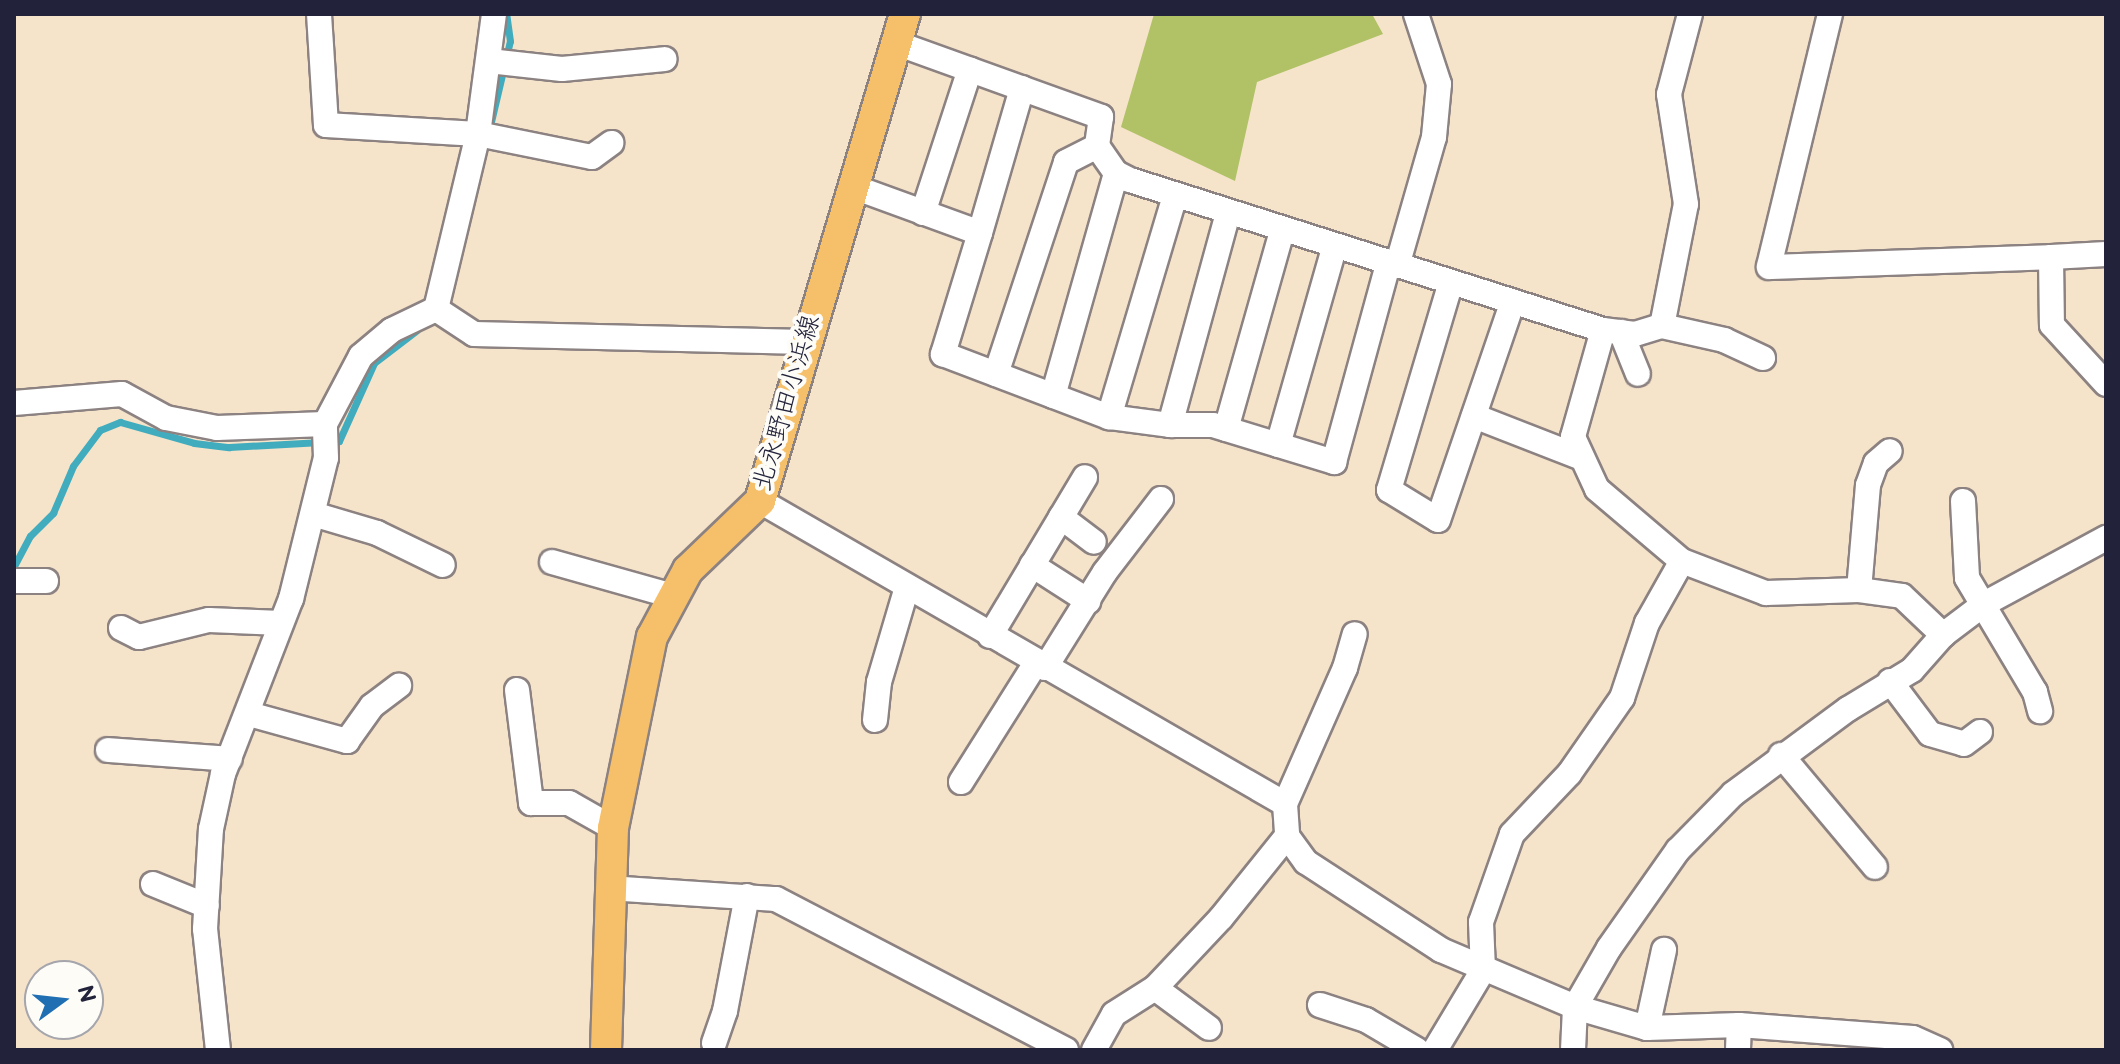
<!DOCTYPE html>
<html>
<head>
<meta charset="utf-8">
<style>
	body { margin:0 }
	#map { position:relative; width:2120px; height:1064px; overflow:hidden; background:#f5e3ca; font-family:"Balsamiq Sans","Klee One",sans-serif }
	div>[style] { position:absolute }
	.green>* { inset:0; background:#b0c265 }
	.stream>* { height:7px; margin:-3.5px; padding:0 3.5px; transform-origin:3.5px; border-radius:3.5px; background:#40acbe }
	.roads { filter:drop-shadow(2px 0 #8c8282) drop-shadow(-2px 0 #8c8282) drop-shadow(0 2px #8c8282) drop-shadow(0 -2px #8c8282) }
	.minor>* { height:24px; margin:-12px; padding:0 12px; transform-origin:12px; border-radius:12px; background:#fff }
	.major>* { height:30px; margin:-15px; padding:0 15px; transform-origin:15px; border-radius:15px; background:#f6c06b }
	span { translate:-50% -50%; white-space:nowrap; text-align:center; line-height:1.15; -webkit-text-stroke:8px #fdfcf7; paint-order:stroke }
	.street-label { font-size:26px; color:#22223b }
	.frame { position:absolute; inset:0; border:16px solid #22223b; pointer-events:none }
	.north { position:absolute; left:24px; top:960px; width:80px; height:80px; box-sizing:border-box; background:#fdfcf7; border:2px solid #a5a5ac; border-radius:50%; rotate:75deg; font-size:22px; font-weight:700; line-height:32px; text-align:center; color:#22223b }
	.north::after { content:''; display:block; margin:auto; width:28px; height:36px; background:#1f6fb2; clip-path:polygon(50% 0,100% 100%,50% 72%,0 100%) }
</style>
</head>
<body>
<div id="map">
	<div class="green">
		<i style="clip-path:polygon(1154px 14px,1372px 14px,1383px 34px,1257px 82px,1235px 181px,1121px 127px)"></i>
	</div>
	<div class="stream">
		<i style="left:490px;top:126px;width:87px;rotate:-76.8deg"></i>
		<i style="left:510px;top:41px;width:27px;rotate:-98deg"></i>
		<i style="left:14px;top:566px;width:34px;rotate:-62deg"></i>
		<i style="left:30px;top:536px;width:33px;rotate:-45deg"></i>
		<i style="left:53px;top:513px;width:51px;rotate:-66.9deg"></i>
		<i style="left:73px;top:466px;width:45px;rotate:-53.1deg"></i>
		<i style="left:100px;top:430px;width:22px;rotate:-22deg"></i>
		<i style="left:120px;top:422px;width:77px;rotate:15.8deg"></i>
		<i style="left:194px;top:443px;width:35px;rotate:7deg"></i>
		<i style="left:229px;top:447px;width:110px;rotate:-3.1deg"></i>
		<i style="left:339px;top:441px;width:85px;rotate:-65.8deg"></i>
		<i style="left:374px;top:363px;width:54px;rotate:-37.5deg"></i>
	</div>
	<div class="roads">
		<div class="minor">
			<i style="left:319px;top:14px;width:111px;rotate:86.4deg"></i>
			<i style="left:326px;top:125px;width:152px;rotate:3.4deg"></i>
			<i style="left:478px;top:134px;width:116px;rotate:11.4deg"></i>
			<i style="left:592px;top:157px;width:24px;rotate:-36deg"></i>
			<i style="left:1830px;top:14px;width:260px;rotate:103.6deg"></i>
			<i style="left:1769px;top:267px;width:282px;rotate:-2deg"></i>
			<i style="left:2051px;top:257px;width:68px;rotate:89.2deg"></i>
			<i style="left:2052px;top:325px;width:80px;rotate:47.5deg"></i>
			<i style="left:896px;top:43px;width:218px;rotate:19.8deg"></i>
			<i style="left:1101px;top:117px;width:29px;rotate:98deg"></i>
			<i style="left:1097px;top:146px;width:33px;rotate:55deg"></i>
			<i style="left:1116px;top:173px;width:16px;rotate:27deg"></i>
			<i style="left:1130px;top:180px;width:496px;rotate:17.6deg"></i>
			<i style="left:1603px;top:330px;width:111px;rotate:105.7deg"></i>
			<i style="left:1573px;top:437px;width:57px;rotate:65.2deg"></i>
			<i style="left:1597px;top:489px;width:111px;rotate:40.3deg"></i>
			<i style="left:1682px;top:561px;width:90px;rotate:20.9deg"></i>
			<i style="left:1766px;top:593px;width:93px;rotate:-1.8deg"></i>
			<i style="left:1859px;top:590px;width:43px;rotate:7.9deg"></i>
			<i style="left:1902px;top:596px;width:57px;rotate:43.6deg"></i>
			<i style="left:489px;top:61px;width:73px;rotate:6.3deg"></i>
			<i style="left:562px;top:69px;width:103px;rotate:-5.5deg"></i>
			<i style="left:851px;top:186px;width:137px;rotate:20deg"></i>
			<i style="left:980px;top:233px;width:127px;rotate:107deg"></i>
			<i style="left:943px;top:354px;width:178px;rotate:20.8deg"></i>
			<i style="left:1109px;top:417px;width:232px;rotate:-73.4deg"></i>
			<i style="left:923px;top:213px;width:151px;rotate:-71.9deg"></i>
			<i style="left:980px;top:233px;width:151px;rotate:-73.8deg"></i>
			<i style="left:2051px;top:257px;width:55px;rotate:-3.1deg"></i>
			<i style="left:1397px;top:266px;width:134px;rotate:-74deg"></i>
			<i style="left:1434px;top:137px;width:53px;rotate:-84.6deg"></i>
			<i style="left:1439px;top:84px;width:74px;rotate:-108.2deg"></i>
			<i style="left:1451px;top:282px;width:217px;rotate:106.6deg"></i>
			<i style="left:1389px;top:490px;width:57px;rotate:31.5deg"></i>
			<i style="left:1438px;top:520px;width:231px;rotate:-71.1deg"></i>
			<i style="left:436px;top:309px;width:45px;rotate:33.3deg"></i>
			<i style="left:474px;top:334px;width:331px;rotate:1.4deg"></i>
			<i style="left:1662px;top:326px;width:64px;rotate:12.7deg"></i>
			<i style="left:1724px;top:340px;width:43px;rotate:24.8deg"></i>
			<i style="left:1603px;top:330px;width:32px;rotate:7deg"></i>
			<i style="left:1635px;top:334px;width:28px;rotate:-17deg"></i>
			<i style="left:1662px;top:326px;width:124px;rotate:-78.9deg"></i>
			<i style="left:1686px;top:204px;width:111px;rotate:-98.8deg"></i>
			<i style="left:1669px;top:94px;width:83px;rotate:-75.3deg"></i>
			<i style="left:1621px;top:332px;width:45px;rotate:68deg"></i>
			<i style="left:996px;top:374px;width:223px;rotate:-71.7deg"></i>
			<i style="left:1066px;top:162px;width:35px;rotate:-27deg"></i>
			<i style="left:1053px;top:396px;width:232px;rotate:-74.2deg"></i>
			<i style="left:14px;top:403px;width:108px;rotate:-4.8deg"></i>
			<i style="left:122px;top:394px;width:50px;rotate:28.6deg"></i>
			<i style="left:166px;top:418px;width:52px;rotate:11.1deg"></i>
			<i style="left:217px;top:428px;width:108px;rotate:-2.1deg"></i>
			<i style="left:1474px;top:416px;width:113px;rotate:21.3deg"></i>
			<i style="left:1109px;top:417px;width:62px;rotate:7.5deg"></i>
			<i style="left:1170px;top:425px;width:220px;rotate:-74.7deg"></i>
			<i style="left:1170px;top:425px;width:43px"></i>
			<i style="left:1213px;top:425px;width:127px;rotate:17deg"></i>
			<i style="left:1334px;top:462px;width:205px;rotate:-74.7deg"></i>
			<i style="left:1226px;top:429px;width:206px;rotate:-74.2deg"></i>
			<i style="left:1278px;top:445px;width:205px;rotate:-74.1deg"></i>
			<i style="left:760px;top:501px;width:606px;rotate:29.99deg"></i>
			<i style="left:1285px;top:804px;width:32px;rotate:86deg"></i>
			<i style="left:1287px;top:836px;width:32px;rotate:54deg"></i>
			<i style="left:1306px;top:862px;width:161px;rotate:33.1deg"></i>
			<i style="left:1441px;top:950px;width:146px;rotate:23deg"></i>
			<i style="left:1575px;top:1007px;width:75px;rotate:16.3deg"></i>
			<i style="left:1647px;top:1028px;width:92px;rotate:-1.9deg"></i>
			<i style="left:1739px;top:1025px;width:174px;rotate:4.3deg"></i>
			<i style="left:1913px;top:1038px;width:30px;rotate:24deg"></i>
			<i style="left:1963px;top:501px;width:77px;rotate:87deg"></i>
			<i style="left:1967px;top:578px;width:133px;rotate:59.2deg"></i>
			<i style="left:2035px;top:692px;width:20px;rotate:75deg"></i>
			<i style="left:313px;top:514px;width:67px;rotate:16.5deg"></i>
			<i style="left:377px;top:533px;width:73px;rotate:25.9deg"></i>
			<i style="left:1061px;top:517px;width:41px;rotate:37.1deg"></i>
			<i style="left:552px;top:562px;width:126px;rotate:15.7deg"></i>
			<i style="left:1032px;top:565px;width:67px;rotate:32.7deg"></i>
			<i style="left:14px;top:581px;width:32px"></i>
			<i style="left:1859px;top:590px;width:105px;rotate:-85.1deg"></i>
			<i style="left:1868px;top:485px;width:23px;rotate:-70deg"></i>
			<i style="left:1876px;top:463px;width:18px;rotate:-41deg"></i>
			<i style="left:121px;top:628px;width:20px;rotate:27deg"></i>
			<i style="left:139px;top:637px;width:72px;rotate:-13.7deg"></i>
			<i style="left:209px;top:620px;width:72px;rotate:2.4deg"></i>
			<i style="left:990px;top:636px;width:185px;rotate:-59.1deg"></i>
			<i style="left:1045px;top:668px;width:113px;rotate:-58deg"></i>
			<i style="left:1105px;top:572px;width:92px;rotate:-52.5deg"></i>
			<i style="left:1890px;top:681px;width:66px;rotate:53deg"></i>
			<i style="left:1930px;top:734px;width:35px;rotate:16deg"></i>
			<i style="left:1964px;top:744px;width:20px;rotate:-37deg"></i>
			<i style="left:517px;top:690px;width:114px;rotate:82.9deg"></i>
			<i style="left:531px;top:803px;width:38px"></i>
			<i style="left:569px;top:803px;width:51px;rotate:29.6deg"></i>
			<i style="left:249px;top:714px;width:102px;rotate:15.4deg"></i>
			<i style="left:347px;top:741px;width:43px;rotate:-54.5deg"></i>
			<i style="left:372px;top:706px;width:34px;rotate:-37deg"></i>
			<i style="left:875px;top:720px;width:38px;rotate:-84deg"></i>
			<i style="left:879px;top:682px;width:99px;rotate:-73.6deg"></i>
			<i style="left:108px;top:750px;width:122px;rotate:4.2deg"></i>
			<i style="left:1781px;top:755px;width:146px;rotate:50deg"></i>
			<i style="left:961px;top:782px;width:141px;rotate:-57.8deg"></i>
			<i style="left:1285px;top:804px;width:149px;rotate:-66.2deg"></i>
			<i style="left:1345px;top:668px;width:35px;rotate:-74deg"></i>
			<i style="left:153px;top:884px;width:58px;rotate:22.2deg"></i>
			<i style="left:609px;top:888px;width:167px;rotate:3.8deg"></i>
			<i style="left:776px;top:899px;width:327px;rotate:27.5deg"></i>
			<i style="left:1155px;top:988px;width:67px;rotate:36.5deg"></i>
			<i style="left:1320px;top:1005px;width:48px;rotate:18.1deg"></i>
			<i style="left:1366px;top:1020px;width:59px;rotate:30.5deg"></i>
			<i style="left:1647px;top:1028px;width:80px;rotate:-77.7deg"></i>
			<i style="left:714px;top:1043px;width:34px;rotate:-71deg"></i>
			<i style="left:725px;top:1011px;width:117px;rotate:-79.2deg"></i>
			<i style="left:218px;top:1050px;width:122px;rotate:-96.1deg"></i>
			<i style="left:205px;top:929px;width:100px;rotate:-86.6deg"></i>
			<i style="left:211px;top:829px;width:56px;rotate:-77.7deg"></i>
			<i style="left:223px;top:774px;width:188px;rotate:-68.8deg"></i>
			<i style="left:291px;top:599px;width:145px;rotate:-76.1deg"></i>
			<i style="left:326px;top:458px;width:34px;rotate:-92deg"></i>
			<i style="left:325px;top:424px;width:77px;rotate:-62.1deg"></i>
			<i style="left:361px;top:356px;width:40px;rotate:-40deg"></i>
			<i style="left:392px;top:330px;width:49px;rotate:-25.5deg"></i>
			<i style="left:436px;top:309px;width:180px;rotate:-76.5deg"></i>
			<i style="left:478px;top:134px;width:121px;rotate:-82.4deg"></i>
			<i style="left:1094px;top:1050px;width:41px;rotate:-60.9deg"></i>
			<i style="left:1114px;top:1014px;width:49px;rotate:-32.4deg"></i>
			<i style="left:1155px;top:988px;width:96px;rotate:-46.7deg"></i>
			<i style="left:1221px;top:918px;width:105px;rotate:-51.2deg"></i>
			<i style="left:1435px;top:1050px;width:93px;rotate:-59deg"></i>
			<i style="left:1483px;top:970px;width:48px;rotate:-92.4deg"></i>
			<i style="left:1481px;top:922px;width:93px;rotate:-70.6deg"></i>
			<i style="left:1512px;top:834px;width:83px;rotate:-46.5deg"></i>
			<i style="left:1569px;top:774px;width:93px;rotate:-55.1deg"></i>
			<i style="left:1622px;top:698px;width:79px;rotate:-71.6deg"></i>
			<i style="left:1647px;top:623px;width:71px;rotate:-60.6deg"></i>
			<i style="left:1573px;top:1050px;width:43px;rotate:-87.3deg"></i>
			<i style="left:1575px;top:1007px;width:68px;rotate:-60deg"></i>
			<i style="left:1609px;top:948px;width:120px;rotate:-54.9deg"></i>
			<i style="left:1678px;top:850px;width:78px;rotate:-45.5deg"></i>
			<i style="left:1733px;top:794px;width:143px;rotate:-36.5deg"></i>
			<i style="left:1848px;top:709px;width:75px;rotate:-31.4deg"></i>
			<i style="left:1912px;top:670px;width:47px;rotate:-48.5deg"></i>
			<i style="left:1943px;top:635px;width:51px;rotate:-37.1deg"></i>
			<i style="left:1984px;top:604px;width:139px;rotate:-28.4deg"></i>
			<i style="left:1738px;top:1050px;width:25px;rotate:-88deg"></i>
		</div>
		<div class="major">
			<i style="left:606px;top:1050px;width:222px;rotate:-88.2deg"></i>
			<i style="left:613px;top:828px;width:195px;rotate:-78.5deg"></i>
			<i style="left:652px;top:637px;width:76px;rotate:-61.8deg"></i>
			<i style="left:688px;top:570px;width:100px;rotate:-43.8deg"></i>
			<i style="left:760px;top:501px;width:508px;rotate:-73.42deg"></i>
		</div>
	</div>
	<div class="street-label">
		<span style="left:787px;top:403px;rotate:-74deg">北永野田小浜線</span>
	</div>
	<div class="frame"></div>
	<div class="north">N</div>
</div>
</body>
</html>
